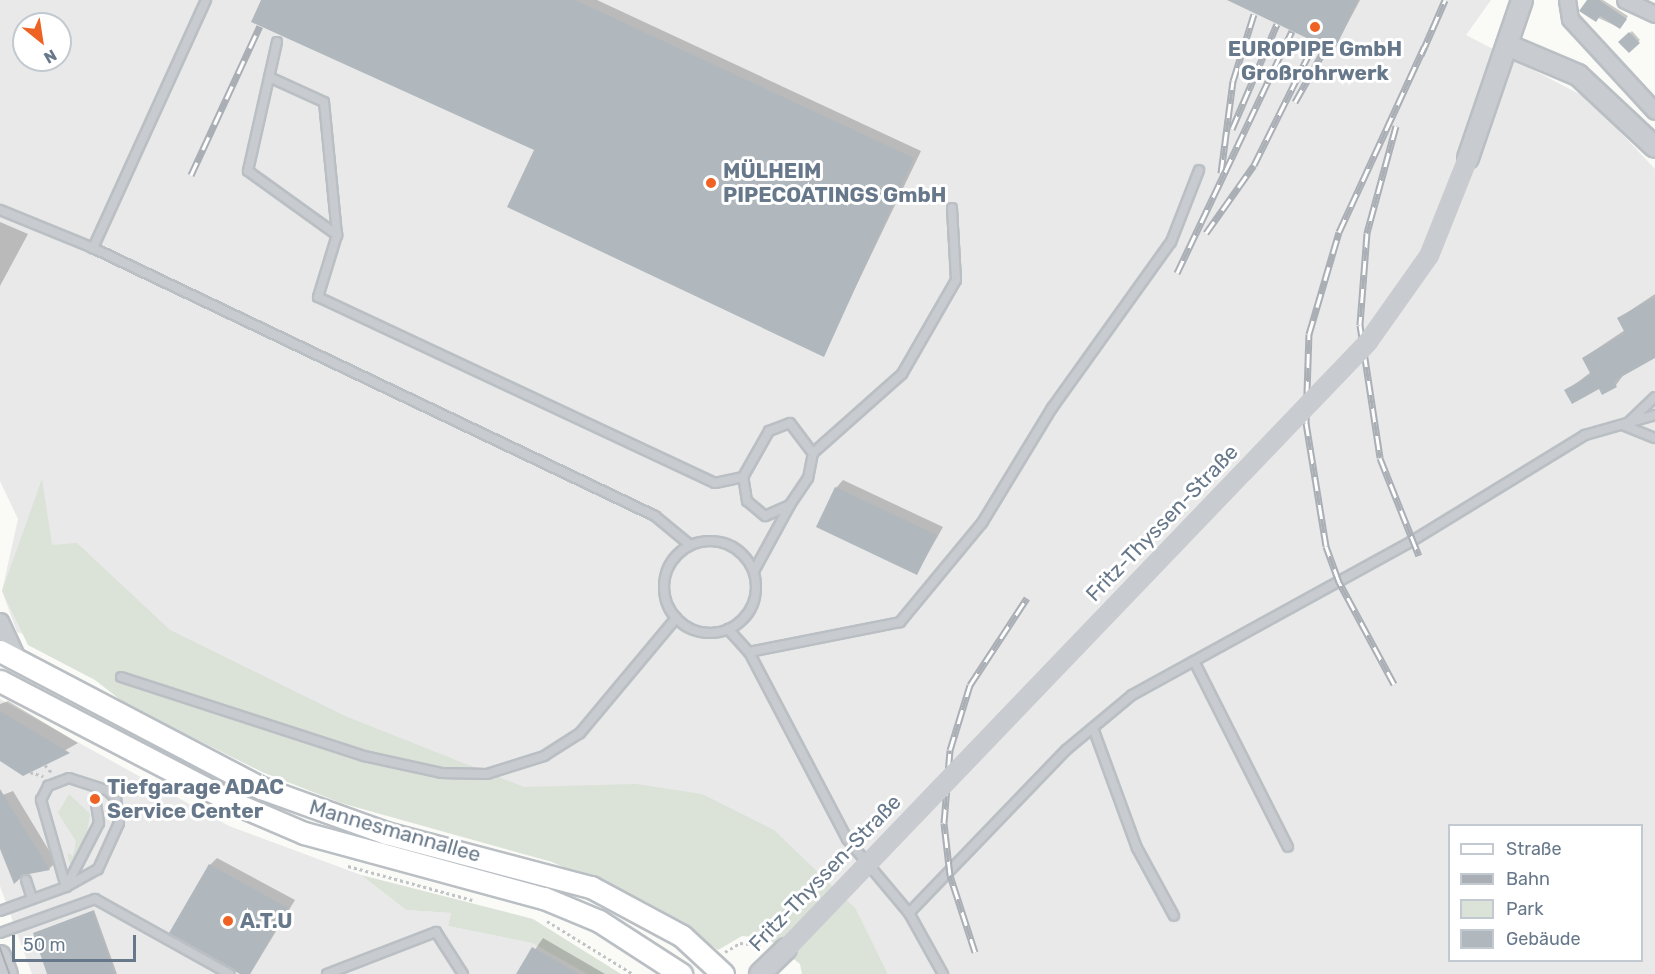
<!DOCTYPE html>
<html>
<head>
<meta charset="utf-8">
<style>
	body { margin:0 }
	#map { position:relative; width:1655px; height:974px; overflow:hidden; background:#fafaf7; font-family:Rubik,sans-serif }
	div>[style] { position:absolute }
	.built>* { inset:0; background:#e8e9e8 }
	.green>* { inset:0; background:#dbe2d8 }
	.shadow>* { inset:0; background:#0003 }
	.building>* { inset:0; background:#b0b8be }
	.path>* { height:3px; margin-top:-1.5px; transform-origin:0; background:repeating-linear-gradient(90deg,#c1c4c6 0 3px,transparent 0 6px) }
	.roads { filter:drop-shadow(2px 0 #babfc4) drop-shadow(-2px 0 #babfc4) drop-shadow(0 2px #babfc4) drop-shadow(0 -2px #babfc4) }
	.service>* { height:8px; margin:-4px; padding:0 4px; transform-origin:4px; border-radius:4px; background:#c8cbcf }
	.service>.ring { margin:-4px; padding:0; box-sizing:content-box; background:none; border:8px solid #c8cbcf; border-radius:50% }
	.minor>* { height:15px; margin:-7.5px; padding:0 7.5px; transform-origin:7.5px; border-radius:7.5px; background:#c8cbcf }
	.tertiary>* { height:20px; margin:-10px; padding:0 10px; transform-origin:10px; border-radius:10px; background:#c8cbcf }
	.secondary>* { height:21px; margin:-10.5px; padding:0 10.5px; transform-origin:10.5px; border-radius:10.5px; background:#fff }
	.tram>* { height:1.5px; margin:-0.75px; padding:0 0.75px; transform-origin:0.75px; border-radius:0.75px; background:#aaafb6 }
	.rail>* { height:7px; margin-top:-3.5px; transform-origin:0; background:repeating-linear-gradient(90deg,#fff 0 14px,#aaafb6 0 28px); box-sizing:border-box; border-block:2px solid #aaafb6 }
	.tertiary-bridge>* { height:20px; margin:-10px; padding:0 10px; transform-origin:10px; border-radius:10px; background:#c8cbcf }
	.dots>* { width:16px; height:16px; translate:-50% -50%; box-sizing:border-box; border:3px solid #fff; border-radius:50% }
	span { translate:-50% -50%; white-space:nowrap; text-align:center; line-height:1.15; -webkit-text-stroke:6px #fff; paint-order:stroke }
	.poi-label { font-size:21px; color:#67788a; font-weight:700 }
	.left { translate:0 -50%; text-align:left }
	.street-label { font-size:21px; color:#67788a }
	.legend { position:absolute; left:1448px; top:824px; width:195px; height:138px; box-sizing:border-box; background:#fff; border:2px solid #c2c9d0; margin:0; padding:8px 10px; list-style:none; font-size:18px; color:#67788a }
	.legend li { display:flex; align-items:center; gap:12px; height:30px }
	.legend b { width:30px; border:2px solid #c2c9d0 }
	.north { position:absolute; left:12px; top:12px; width:60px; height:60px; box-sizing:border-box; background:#fff; border:2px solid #c2c9d0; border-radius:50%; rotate:150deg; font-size:16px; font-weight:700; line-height:24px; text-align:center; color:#67788a }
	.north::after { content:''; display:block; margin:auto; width:21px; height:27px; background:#ee6223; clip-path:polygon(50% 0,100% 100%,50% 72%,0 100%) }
	.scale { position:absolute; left:12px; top:935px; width:124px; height:27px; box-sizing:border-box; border:3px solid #67788a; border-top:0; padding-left:8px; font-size:18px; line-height:21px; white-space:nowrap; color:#67788a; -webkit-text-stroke:4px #fff; paint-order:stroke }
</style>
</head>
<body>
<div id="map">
	<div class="built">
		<i style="clip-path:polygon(evenodd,0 0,1491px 0,1466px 35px,1589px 99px,1655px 169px,1655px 974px,888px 974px,856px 909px,524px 787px,17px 632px,2px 591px,18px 519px,0 481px,0 0,24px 24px,60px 24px,60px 60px,24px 60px,24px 24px,0 0,1450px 826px,1642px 826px,1642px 960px,1450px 960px,1450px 826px)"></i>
		<i style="clip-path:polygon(0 699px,229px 826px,361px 875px,406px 910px,451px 913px,448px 926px,532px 943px,587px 974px,32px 974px,0 886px)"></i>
	</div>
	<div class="green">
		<i style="clip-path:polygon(42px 479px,52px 545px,77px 543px,170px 630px,345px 716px,524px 787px,636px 784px,702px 794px,774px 830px,856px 909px,888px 974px,802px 974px,800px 964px,767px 938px,742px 936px,718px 950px,658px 909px,552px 862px,341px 803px,262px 772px,127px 705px,95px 680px,28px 645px,2px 591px)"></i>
		<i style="clip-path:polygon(69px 794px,90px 814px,86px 838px,71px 867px,67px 853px,73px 856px,76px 841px,58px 813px)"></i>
		<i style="clip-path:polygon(361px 875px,533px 919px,621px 974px,587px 974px,532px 943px,448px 926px,451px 913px,406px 910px)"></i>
	</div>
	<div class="shadow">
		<i style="clip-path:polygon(262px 0,597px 0,921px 151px,823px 355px,536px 149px)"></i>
		<i style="clip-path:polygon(1231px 0,1360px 0,1334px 49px)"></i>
		<i style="clip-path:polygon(1588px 0,1603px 0,1628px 16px,1620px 28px,1581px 10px)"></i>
		<i style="clip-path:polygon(1632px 31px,1640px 40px,1629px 51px,1620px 42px)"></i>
		<i style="clip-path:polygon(0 222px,28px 234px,0 286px)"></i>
		<i style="clip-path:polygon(1655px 294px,1655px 356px,1625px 373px,1616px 385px,1566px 391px,1591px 372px,1583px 358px,1625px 330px,1619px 318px)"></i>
		<i style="clip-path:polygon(843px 480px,943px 527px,917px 573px,836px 488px)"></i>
		<i style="clip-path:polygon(8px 701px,78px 743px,23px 774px,0 760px,0 704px)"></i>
		<i style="clip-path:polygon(13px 791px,56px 862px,49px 869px,23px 873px,0 845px,0 796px)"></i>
		<i style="clip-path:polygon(217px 858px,295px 900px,250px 974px,244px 974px,210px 865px)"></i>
		<i style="clip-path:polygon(94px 910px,117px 974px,49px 974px,34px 933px)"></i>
		<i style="clip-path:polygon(543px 938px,605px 974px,518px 974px)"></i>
	</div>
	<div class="building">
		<i style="clip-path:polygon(261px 0,575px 0,914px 158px,824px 357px,507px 207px,534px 150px,251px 22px)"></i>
		<i style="clip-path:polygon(1227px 0,1358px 0,1334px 51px)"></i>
		<i style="clip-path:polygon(1587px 0,1599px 0,1627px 19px,1620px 29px,1600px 16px,1596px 22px,1579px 11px)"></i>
		<i style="clip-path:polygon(1629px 32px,1640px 43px,1629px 53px,1618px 42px)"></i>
		<i style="clip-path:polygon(1655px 297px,1655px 358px,1614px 381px,1617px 387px,1602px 395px,1599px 389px,1572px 404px,1564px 390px,1591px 375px,1582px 358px,1625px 333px,1617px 318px)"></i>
		<i style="clip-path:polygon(835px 487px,937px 535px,917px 575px,816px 527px)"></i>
		<i style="clip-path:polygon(0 711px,70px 753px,23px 776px,0 761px)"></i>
		<i style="clip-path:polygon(0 789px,50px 870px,24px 875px,14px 884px,0 849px)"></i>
		<i style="clip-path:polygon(209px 864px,288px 908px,250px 974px,240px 974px,169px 933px)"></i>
		<i style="clip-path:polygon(93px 911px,115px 974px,47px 974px,33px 933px)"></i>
		<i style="clip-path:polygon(532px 947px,579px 974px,516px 974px)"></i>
	</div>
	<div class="path">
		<i style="left:45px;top:765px;width:11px;rotate:49deg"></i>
		<i style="left:30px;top:772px;width:14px;rotate:17deg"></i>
		<i style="left:348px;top:866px;width:129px;rotate:15.3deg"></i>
		<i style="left:547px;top:921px;width:101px;rotate:31.6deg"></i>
		<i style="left:725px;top:952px;width:17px;rotate:-31deg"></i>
		<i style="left:740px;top:943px;width:23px;rotate:5deg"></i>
	</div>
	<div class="roads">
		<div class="service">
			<i style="left:206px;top:0;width:273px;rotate:114.5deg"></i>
			<i style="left:93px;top:248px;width:623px;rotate:25.49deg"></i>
			<i style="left:655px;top:516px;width:45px;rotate:39.6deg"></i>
			<i style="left:277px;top:42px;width:132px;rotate:102.7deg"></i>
			<i style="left:248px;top:171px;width:110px;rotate:35.7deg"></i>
			<i style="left:337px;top:235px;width:65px;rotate:107deg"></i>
			<i style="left:318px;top:297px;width:438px;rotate:25.1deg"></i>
			<i style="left:715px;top:483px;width:29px;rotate:-12deg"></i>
			<i style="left:269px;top:77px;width:60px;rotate:24.4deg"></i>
			<i style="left:324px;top:102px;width:134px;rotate:84.4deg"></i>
			<i style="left:0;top:210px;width:100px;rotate:22.2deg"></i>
			<i style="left:790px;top:423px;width:38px;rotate:53deg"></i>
			<i style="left:813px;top:453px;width:25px;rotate:101deg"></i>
			<i style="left:808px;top:478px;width:32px;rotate:124deg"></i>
			<i style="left:790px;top:505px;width:27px;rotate:156deg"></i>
			<i style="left:765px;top:516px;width:23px;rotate:-140deg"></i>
			<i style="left:747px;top:501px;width:24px;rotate:-99deg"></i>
			<i style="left:743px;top:477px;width:53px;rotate:-60.5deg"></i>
			<i style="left:769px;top:431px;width:22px;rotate:-21deg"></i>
			<i style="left:1628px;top:423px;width:37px;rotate:-44deg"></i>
			<i style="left:1625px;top:426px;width:32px;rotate:22deg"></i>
			<i style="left:813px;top:453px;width:119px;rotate:-41.6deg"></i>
			<i style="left:902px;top:374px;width:108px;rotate:-60.1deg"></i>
			<i style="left:956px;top:280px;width:72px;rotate:-93.2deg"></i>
			<i class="ring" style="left:664px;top:541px;width:84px;height:84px"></i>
			<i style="left:754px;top:571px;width:75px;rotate:-61.4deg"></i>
			<i style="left:728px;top:629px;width:31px;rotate:48deg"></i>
			<i style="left:749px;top:652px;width:211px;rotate:62.3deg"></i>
			<i style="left:847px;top:839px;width:97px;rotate:50deg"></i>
			<i style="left:909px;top:913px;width:226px;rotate:-46.1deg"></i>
			<i style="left:1066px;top:750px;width:86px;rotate:-39.8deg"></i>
			<i style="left:1132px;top:695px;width:320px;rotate:-28.8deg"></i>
			<i style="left:1412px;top:541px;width:203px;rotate:-31.5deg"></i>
			<i style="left:1585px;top:435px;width:73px;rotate:-15.9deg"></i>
			<i style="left:749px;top:652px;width:154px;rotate:-11.2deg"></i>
			<i style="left:900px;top:622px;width:129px;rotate:-50.4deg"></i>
			<i style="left:982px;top:523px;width:135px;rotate:-58.7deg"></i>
			<i style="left:1052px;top:408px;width:204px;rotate:-54.4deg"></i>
			<i style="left:1171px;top:242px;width:77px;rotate:-68.7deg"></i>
			<i style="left:1194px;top:661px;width:208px;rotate:63.2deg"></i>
			<i style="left:121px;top:677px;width:256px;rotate:18deg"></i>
			<i style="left:364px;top:756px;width:79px;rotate:12.4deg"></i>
			<i style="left:441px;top:773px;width:46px;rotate:1.2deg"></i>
			<i style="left:487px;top:774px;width:60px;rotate:-17.5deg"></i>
			<i style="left:544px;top:756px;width:43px;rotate:-32.6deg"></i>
			<i style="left:580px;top:733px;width:150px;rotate:-50.1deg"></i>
			<i style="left:1093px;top:728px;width:128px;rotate:69.9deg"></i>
			<i style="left:1137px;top:848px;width:77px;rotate:61.4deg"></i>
			<i style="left:69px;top:778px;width:40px;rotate:18deg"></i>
			<i style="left:107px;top:790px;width:13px;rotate:45deg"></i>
			<i style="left:116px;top:799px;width:24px;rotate:83deg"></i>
			<i style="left:119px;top:823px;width:51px;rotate:114.5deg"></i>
			<i style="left:98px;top:869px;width:37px;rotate:151deg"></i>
			<i style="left:66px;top:887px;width:91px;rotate:-106deg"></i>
			<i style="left:41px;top:800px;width:16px;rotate:-63deg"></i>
			<i style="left:48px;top:786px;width:22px;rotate:-21deg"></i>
			<i style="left:26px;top:880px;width:19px;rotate:72deg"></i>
			<i style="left:0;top:911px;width:70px;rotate:-20deg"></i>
			<i style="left:66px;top:887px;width:72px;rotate:-62.7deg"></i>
			<i style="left:99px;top:823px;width:24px;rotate:-99deg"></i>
			<i style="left:909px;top:913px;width:70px;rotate:60.9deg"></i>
			<i style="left:0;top:933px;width:101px;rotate:-19.7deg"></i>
			<i style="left:95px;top:899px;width:154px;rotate:29.1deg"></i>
			<i style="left:327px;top:974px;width:117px;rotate:-21.1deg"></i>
			<i style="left:436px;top:932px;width:50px;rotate:57.3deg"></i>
		</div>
		<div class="minor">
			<i style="left:1567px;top:0;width:19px;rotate:81deg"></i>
			<i style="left:1570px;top:19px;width:125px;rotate:47.3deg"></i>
			<i style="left:1625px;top:0;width:33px;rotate:25deg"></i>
			<i style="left:0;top:621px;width:43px;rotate:65.2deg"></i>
		</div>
		<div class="tertiary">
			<i style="left:1507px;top:45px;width:77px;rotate:22.9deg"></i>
			<i style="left:1578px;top:75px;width:105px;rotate:43.1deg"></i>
			<i style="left:1468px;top:158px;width:167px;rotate:-71.1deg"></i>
			<i style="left:0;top:956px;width:19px;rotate:69deg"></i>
			<i style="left:760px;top:974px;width:36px;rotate:-44deg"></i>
		</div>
		<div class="secondary">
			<i style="left:0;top:651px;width:295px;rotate:27.7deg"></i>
			<i style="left:261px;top:788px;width:133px;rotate:19.8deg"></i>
			<i style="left:386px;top:833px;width:212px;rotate:14.8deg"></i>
			<i style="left:591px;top:887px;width:103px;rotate:28.3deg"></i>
			<i style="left:682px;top:936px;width:56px;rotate:42.8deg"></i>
			<i style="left:0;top:681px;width:264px;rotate:27.5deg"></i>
			<i style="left:234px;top:803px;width:76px;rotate:23.2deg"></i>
			<i style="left:304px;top:833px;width:249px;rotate:15.2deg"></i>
			<i style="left:544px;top:898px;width:60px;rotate:22.7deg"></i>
			<i style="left:599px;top:921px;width:98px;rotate:32.9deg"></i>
		</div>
	</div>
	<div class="tram">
		<i style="left:0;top:947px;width:29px;rotate:70deg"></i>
	</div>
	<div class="rail">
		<i style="left:1421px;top:55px;width:60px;rotate:-66.4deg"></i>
		<i style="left:1295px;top:102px;width:63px;rotate:-60.6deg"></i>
		<i style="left:1396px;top:126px;width:111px;rotate:105.2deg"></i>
		<i style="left:1367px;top:233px;width:92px;rotate:94.4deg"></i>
		<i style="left:1360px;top:325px;width:134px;rotate:81.4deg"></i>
		<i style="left:1380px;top:458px;width:105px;rotate:68.3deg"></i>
		<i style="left:1232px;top:129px;width:114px;rotate:-66.8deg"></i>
		<i style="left:1221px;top:173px;width:93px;rotate:-82.6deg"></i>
		<i style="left:1233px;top:81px;width:70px;rotate:-72.6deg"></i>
		<i style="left:191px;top:175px;width:164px;rotate:-65.2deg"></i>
		<i style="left:1206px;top:233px;width:83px;rotate:-54.8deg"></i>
		<i style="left:1254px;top:165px;width:137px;rotate:-63.6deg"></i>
		<i style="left:1177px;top:273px;width:268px;rotate:-64.6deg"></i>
		<i style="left:1394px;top:684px;width:116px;rotate:-118.3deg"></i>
		<i style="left:1339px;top:582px;width:38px;rotate:-110deg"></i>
		<i style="left:1326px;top:546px;width:125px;rotate:-99.2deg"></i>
		<i style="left:1306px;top:423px;width:89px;rotate:-88.1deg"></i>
		<i style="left:1309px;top:334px;width:106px;rotate:-73.6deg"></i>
		<i style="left:1339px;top:232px;width:204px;rotate:-65.3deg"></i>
		<i style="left:975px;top:952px;width:81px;rotate:-108deg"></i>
		<i style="left:950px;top:875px;width:52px;rotate:-96.6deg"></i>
		<i style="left:944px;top:823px;width:73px;rotate:-85.3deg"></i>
		<i style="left:950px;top:750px;width:68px;rotate:-72.9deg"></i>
		<i style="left:970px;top:685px;width:104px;rotate:-56.8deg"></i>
	</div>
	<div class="tertiary-bridge">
		<i style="left:786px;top:949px;width:841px;rotate:-46.2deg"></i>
		<i style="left:1368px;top:342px;width:105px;rotate:-54.7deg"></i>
		<i style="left:1429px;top:256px;width:105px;rotate:-68.3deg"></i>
	</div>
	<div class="dots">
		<i style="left:1315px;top:27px;background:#ee6223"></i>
		<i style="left:711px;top:183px;background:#ee6223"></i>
		<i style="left:95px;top:799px;background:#ee6223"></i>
		<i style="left:228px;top:921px;background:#ee6223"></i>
	</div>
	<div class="poi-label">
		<span style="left:1315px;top:61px">EUROPIPE GmbH<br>Großrohrwerk</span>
		<span class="left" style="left:723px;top:183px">MÜLHEIM<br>PIPECOATINGS GmbH</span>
		<span class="left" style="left:107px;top:799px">Tiefgarage ADAC<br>Service Center</span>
		<span class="left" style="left:240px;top:921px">A.T.U</span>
	</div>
	<div class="street-label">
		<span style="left:1162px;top:523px;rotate:-46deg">Fritz-Thyssen-Straße</span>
		<span style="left:395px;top:831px;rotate:16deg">Mannesmannallee</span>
		<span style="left:825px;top:873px;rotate:-46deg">Fritz-Thyssen-Straße</span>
	</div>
	<ul class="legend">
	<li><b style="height:8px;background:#fff"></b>Straße</li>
	<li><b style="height:8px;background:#aaafb6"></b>Bahn</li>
	<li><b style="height:16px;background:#dbe2d8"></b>Park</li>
	<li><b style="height:16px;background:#b0b8be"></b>Gebäude</li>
	</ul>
	<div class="north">N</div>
	<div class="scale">50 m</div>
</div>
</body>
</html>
